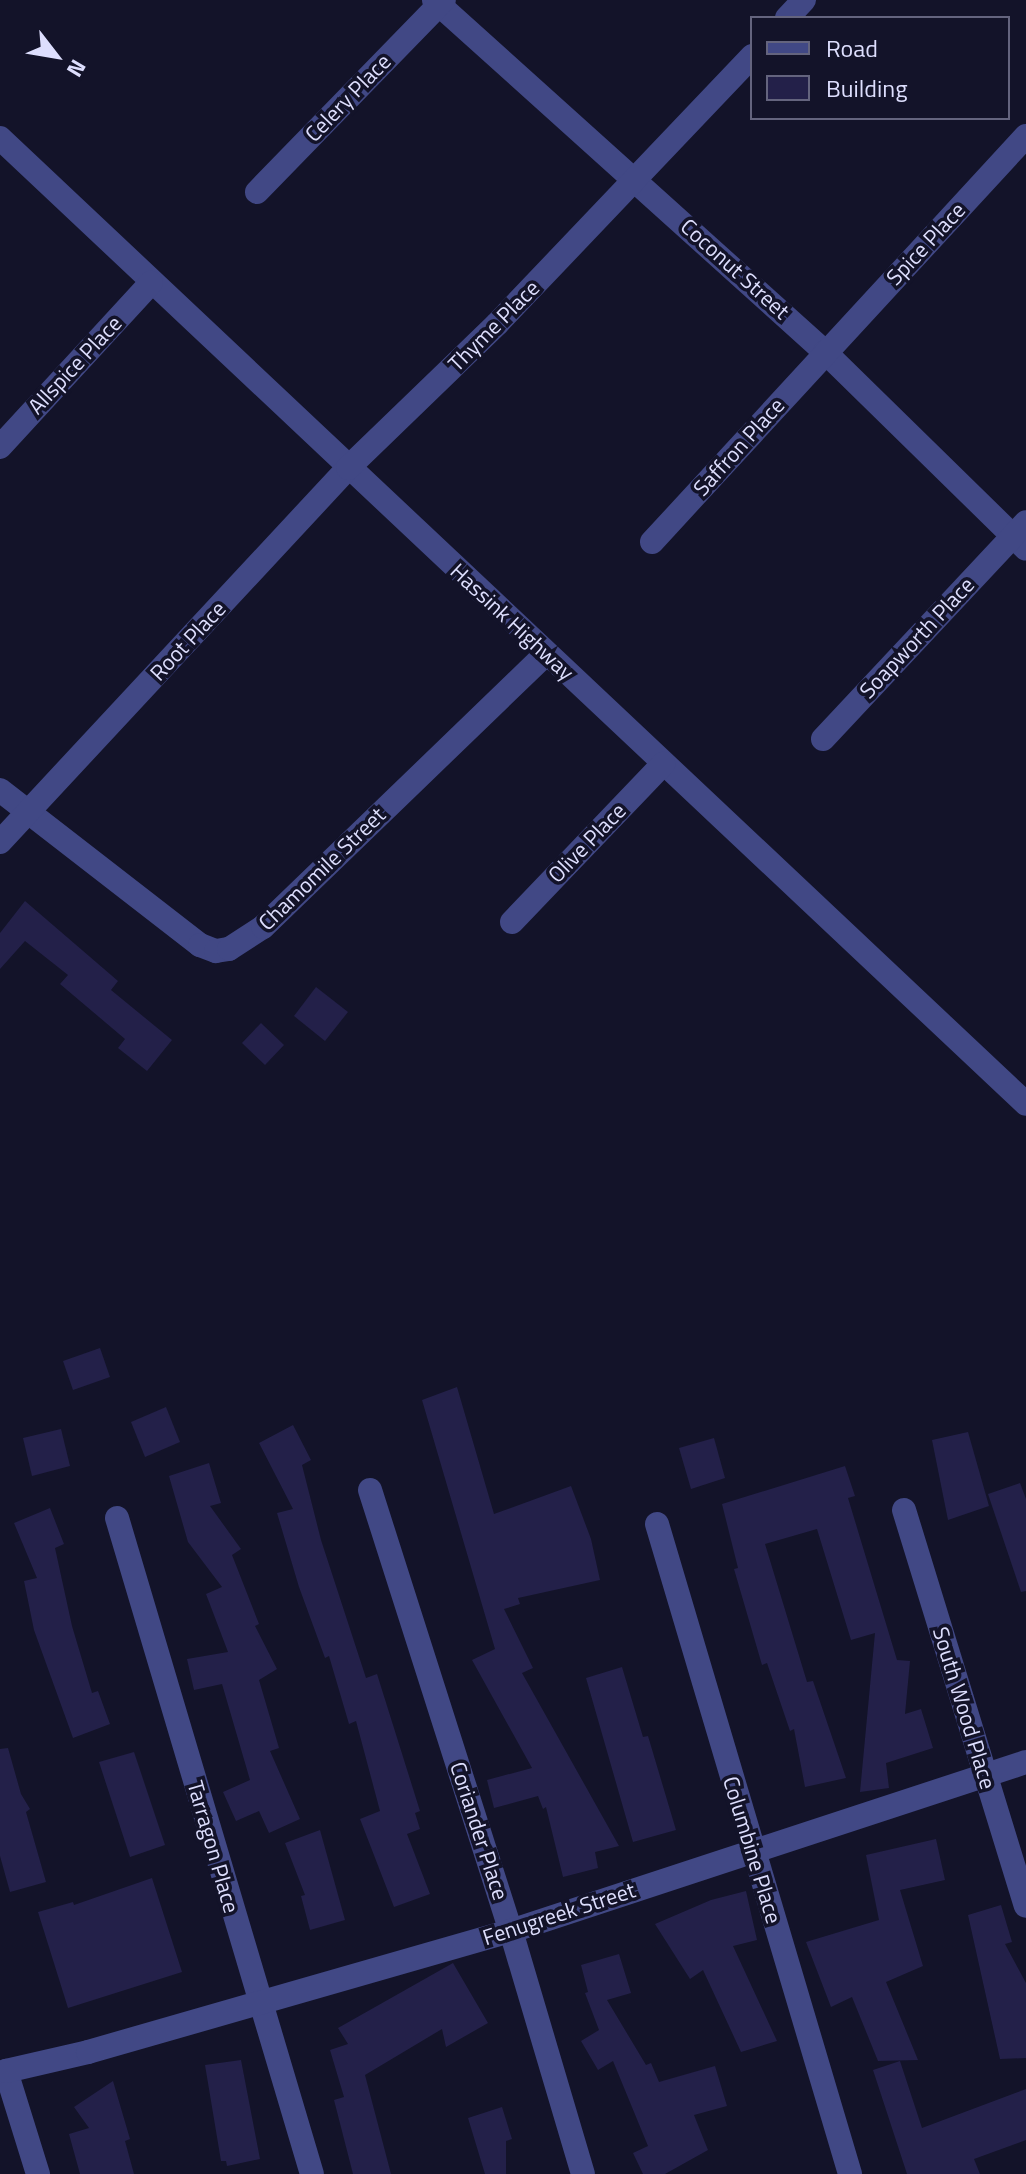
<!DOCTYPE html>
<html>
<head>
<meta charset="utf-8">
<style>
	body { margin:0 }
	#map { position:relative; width:1026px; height:2174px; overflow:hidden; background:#131329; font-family:"Titillium Web",sans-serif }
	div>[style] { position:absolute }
	.building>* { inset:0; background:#232049 }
	.minor>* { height:24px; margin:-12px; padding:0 12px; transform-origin:12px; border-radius:12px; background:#414885 }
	span { translate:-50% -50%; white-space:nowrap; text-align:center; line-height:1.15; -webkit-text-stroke:7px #131329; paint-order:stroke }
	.street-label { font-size:22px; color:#dddefd }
	.legend { position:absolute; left:750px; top:16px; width:260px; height:104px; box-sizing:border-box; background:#131329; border:2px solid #64647e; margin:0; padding:10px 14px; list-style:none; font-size:24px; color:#dddefd }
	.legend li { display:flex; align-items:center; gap:16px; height:40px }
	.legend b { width:40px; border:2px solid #64647e }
	.north { position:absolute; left:16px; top:16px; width:80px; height:80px; -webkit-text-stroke:6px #131329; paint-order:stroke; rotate:121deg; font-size:22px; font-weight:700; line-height:32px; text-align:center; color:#dddefd }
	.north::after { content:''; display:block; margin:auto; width:28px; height:36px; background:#dddefd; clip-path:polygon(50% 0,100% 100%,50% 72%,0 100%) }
</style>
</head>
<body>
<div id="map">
	<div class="building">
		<i style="clip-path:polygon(25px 901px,118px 981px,111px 990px,172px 1040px,147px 1071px,118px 1048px,125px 1039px,60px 984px,68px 975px,25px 941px,0 969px,0 933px)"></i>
		<i style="clip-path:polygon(316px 987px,348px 1012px,325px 1041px,294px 1016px)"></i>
		<i style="clip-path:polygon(261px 1023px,284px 1045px,265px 1065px,242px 1043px)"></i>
		<i style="clip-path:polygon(100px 1348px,110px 1377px,73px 1390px,63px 1361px)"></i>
		<i style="clip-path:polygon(457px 1387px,494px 1514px,571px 1486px,591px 1539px,600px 1580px,518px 1598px,520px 1604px,504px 1609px,533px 1668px,522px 1673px,619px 1846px,595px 1852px,598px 1868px,563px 1877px,546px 1807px,543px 1809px,538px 1796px,494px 1808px,487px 1780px,532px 1768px,472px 1660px,495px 1649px,422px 1400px)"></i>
		<i style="clip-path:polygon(166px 1407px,180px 1442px,145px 1457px,131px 1422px)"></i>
		<i style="clip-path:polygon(293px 1425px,311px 1460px,302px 1465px,321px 1540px,366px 1678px,377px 1674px,420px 1811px,415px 1813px,420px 1829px,407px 1834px,430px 1894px,394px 1907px,360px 1819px,380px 1811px,356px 1721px,349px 1724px,329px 1656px,325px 1658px,299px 1587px,277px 1513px,293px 1509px,259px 1443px)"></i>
		<i style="clip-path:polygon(61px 1429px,70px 1466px,32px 1476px,23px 1438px)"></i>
		<i style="clip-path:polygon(968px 1432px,989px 1506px,948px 1520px,932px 1440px)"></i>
		<i style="clip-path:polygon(714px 1438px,725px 1478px,691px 1489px,679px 1448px)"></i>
		<i style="clip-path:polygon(209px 1463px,221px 1503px,210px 1506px,241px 1549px,232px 1555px,259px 1624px,255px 1626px,277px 1669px,259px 1680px,279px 1748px,270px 1751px,300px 1819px,269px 1833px,259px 1811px,236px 1821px,223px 1792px,250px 1780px,222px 1684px,194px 1690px,187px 1659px,228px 1652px,206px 1594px,222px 1587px,188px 1542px,169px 1476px)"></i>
		<i style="clip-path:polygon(845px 1466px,855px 1496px,848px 1498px,897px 1660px,910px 1661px,905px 1714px,921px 1709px,933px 1748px,886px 1763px,889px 1788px,860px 1792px,875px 1633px,851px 1640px,817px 1529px,765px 1544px,807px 1682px,813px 1681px,846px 1778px,805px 1787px,794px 1729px,790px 1731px,767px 1663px,762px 1665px,734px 1569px,738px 1568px,722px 1504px)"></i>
		<i style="clip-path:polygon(1020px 1483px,1026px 1499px,1026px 1591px,1021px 1592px,988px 1494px)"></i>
		<i style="clip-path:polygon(50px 1508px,64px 1544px,55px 1548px,72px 1626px,92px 1693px,98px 1691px,110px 1724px,73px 1738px,34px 1630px,24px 1581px,37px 1578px,14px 1523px)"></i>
		<i style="clip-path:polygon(622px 1667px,643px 1737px,648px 1736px,676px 1830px,633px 1842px,586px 1678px)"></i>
		<i style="clip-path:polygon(8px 1748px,21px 1794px,30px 1809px,26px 1812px,46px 1882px,10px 1892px,0 1856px,0 1749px)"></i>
		<i style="clip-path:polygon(134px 1752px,165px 1845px,130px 1857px,99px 1762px)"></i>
		<i style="clip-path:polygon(320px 1830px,345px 1920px,310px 1930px,301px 1896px,305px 1895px,285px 1843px)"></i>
		<i style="clip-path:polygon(936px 1839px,945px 1880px,900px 1890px,923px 1966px,886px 1982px,918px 2060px,878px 2061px,852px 1997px,831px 2007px,806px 1942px,879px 1920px,866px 1855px)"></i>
		<i style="clip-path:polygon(152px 1878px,182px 1972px,68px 2008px,38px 1912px,73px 1902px,74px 1905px)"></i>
		<i style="clip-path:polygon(746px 1891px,757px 1940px,733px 1946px,777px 2041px,741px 2052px,703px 1970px,690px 1979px,655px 1924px,711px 1900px)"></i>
		<i style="clip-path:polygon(1001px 1905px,1012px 1942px,1005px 1944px,1026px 1983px,1026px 2058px,1000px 2059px,968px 1915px)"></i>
		<i style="clip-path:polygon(619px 1954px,631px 1993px,607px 2000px,646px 2065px,651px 2063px,659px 2082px,715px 2066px,727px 2106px,694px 2115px,708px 2150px,665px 2174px,643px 2174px,633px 2153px,648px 2146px,613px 2061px,598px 2070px,581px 2041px,599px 2030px,585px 1993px,588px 1992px,581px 1965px)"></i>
		<i style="clip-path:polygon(453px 1963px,488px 2023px,446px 2047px,442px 2029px,365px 2075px,391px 2174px,353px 2174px,334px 2100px,344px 2097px,330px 2050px,348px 2044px,338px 2028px)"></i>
		<i style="clip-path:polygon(241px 2060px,260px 2159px,227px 2166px,226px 2161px,221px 2161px,205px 2065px)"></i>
		<i style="clip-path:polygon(900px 2061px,922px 2128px,1026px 2089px,1026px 2140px,974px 2159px,980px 2174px,907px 2174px,873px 2070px)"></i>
		<i style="clip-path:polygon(113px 2081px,130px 2139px,125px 2141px,134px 2174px,80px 2174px,69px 2134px,89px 2128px,74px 2107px)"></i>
		<i style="clip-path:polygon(502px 2107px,512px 2139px,506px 2141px,506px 2174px,485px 2174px,468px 2118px)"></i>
	</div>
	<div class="minor">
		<i style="left:434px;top:0;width:526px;rotate:42deg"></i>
		<i style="left:825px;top:352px;width:281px;rotate:44.4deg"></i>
		<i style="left:787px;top:18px;width:25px;rotate:-47deg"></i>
		<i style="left:0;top:138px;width:1409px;rotate:43.27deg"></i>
		<i style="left:257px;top:192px;width:268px;rotate:-45.8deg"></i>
		<i style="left:0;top:447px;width:223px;rotate:-47.4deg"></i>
		<i style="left:652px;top:542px;width:552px;rotate:-47.35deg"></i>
		<i style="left:823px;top:739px;width:297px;rotate:-46.9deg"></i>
		<i style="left:0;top:790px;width:253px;rotate:37.8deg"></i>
		<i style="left:200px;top:945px;width:17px;rotate:21deg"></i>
		<i style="left:216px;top:951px;width:13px;rotate:-9deg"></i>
		<i style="left:229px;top:949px;width:40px;rotate:-32.9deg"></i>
		<i style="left:263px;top:927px;width:393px;rotate:-44deg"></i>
		<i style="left:0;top:842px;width:511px;rotate:-47.06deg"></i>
		<i style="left:348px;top:468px;width:207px;rotate:-44deg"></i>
		<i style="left:497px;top:324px;width:370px;rotate:-46.4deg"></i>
		<i style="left:512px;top:922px;width:219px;rotate:-46.3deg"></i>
		<i style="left:370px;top:1490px;width:463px;rotate:72.3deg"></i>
		<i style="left:511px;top:1931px;width:253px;rotate:73.5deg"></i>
		<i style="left:904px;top:1510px;width:414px;rotate:72.9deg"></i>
		<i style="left:117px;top:1518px;width:684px;rotate:73.45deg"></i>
		<i style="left:657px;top:1524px;width:678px;rotate:73.46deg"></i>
		<i style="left:38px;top:2174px;width:108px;rotate:-107.3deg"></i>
		<i style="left:6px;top:2071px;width:84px;rotate:-13deg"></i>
		<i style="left:88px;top:2052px;width:440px;rotate:-16deg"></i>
		<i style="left:511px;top:1931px;width:542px;rotate:-18.17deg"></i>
	</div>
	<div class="street-label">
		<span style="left:348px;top:98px;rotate:-46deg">Celery Place</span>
		<span style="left:926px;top:244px;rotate:-47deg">Spice Place</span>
		<span style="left:735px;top:269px;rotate:42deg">Coconut Street</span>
		<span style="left:494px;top:326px;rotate:-45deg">Thyme Place</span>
		<span style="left:75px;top:365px;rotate:-47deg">Allspice Place</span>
		<span style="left:739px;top:447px;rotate:-48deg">Saffron Place</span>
		<span style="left:512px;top:622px;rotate:43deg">Hassink Highway</span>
		<span style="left:917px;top:638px;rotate:-47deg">Soapworth Place</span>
		<span style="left:188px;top:641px;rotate:-47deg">Root Place</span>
		<span style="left:587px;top:843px;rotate:-46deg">Olive Place</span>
		<span style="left:322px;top:869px;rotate:-44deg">Chamomile Street</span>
		<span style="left:964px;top:1708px;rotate:73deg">South Wood Place</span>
		<span style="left:479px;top:1831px;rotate:72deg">Coriander Place</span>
		<span style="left:213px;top:1847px;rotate:74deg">Tarragon Place</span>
		<span style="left:752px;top:1850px;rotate:73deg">Columbine Place</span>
		<span style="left:559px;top:1914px;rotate:-18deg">Fenugreek Street</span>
	</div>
	<ul class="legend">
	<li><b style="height:10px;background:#414885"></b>Road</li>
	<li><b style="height:22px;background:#232049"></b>Building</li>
	</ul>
	<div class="north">N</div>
</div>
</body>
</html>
